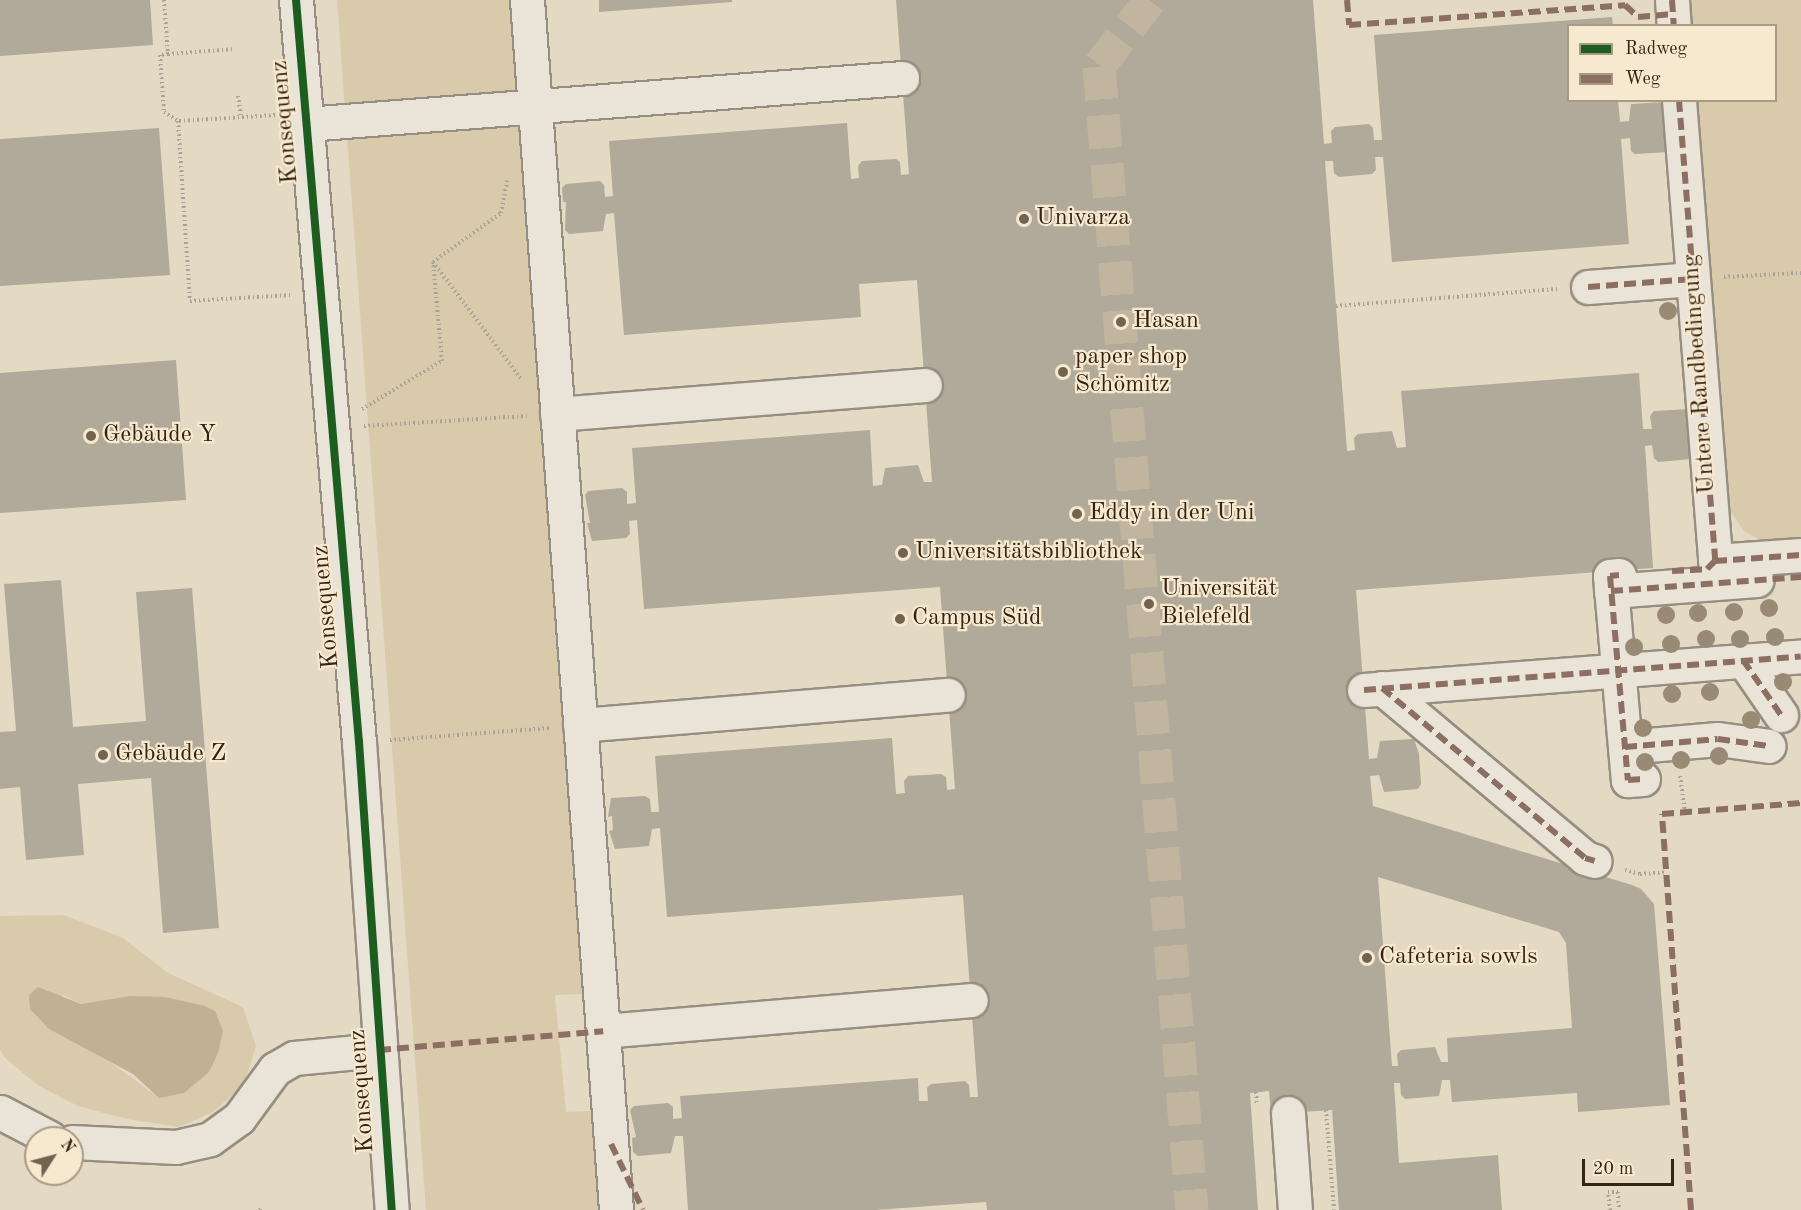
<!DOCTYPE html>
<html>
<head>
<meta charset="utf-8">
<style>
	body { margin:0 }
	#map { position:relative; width:1801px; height:1210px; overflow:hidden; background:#e4d9c3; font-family:"Old Standard TT",serif }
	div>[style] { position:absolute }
	.green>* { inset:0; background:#dacaac }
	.water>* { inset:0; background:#c1b093 }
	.building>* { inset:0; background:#b1a999 }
	.minor-tunnel>* { height:33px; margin-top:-16.5px; transform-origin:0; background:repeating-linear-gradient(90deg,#c1b5a0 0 33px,transparent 0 49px) }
	.path>* { height:4px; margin-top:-2px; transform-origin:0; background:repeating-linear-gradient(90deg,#a8a298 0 1.5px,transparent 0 4.5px) }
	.roads { filter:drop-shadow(2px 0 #968e80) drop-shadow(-2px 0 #968e80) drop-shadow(0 2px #968e80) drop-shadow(0 -2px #968e80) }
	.minor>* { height:33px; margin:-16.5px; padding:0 16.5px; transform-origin:16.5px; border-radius:16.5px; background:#e9e3d8 }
	.quiet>* { height:6px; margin-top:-3px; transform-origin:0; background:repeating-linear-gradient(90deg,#8d6e63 0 12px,transparent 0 18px) }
	.cycleway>* { height:8px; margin:-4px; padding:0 4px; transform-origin:4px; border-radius:4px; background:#1b5e20 }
	.trees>* { width:18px; height:18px; margin:-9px; border-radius:50%; background:#998a75 }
	.dots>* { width:16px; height:16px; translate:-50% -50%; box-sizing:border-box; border:3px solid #f7e9cf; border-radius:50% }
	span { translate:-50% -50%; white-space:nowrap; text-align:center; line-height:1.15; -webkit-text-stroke:4.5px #f7e9cf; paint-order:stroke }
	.street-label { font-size:24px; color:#352314 }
	.poi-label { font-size:24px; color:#352314 }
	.left { translate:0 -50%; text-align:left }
	.legend { position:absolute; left:1567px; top:24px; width:210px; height:78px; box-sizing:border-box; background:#f7e9cf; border:2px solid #a99a84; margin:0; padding:8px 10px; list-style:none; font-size:18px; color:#352314 }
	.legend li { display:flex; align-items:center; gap:12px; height:30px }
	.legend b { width:30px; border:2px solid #a99a84 }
	.north { position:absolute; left:24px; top:1126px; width:60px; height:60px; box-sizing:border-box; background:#f7e9cf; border:2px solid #a99a84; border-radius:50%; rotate:54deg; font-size:16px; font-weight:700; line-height:24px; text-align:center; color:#352314 }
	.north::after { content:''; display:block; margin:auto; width:21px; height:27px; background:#726351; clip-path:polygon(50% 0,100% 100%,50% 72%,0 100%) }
	.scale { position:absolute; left:1582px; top:1159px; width:92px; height:27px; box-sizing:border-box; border:3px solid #352314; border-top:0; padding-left:8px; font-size:18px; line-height:21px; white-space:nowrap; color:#352314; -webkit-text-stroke:4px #f7e9cf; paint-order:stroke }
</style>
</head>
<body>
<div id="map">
	<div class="green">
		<i style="clip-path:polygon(337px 0,512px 0,584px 994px,555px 995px,566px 1112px,592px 1111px,599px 1210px,426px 1210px)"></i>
		<i style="clip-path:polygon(1689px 0,1801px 0,1801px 545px,1785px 547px,1762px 541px,1745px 532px,1730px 511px,1697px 101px,1776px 100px,1776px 26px,1691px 25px)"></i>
		<i style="clip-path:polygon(evenodd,64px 915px,123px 938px,168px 973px,243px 1007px,256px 1046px,244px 1085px,213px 1112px,179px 1127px,127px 1119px,78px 1106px,39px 1086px,5px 1058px,0 1050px,0 916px,64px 915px,61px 994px,81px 1004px,146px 997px,159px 1098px,109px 1061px,61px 994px)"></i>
	</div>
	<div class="water">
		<i style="clip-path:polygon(38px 987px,81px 1004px,130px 996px,165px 997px,205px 1006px,215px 1011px,223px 1031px,218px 1053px,209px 1072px,184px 1093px,159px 1098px,133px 1074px,49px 1029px,30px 1009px,29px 995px)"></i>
	</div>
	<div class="building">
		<i style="clip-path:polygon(0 0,150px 0,153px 45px,0 56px)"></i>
		<i style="clip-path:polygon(599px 0,732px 0,732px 2px,599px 12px)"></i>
		<i style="clip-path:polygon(evenodd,896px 0,1313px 0,1324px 144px,1332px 143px,1331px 131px,1335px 127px,1369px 124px,1373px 128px,1374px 140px,1382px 140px,1374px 35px,1612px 17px,1613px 26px,1568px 26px,1568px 100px,1618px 100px,1620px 122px,1629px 121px,1631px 104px,1665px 102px,1669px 152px,1635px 154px,1631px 151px,1630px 138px,1621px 139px,1629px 244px,1392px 262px,1383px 157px,1375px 157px,1376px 170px,1372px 174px,1339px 177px,1334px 173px,1333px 161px,1325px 161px,1347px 451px,1355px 450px,1354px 438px,1358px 434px,1392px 431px,1397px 448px,1406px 447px,1401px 391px,1639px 373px,1643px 429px,1652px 429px,1650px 416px,1654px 411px,1688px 409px,1692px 459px,1658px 462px,1654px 458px,1652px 445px,1645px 446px,1653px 568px,1356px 590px,1369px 759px,1377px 758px,1380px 741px,1414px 739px,1419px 754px,1421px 784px,1418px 789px,1384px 792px,1379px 775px,1370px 776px,1373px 806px,1632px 885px,1641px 889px,1654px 904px,1670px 1105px,1578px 1112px,1577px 1093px,1452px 1102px,1450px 1080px,1442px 1080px,1439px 1096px,1405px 1099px,1401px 1095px,1400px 1083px,1394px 1083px,1399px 1163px,1498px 1155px,1502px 1210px,1339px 1210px,1332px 1110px,1271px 1114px,1269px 1091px,1250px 1093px,1258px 1210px,987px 1210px,986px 1202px,875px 1210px,688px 1210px,683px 1136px,675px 1136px,671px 1153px,638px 1156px,633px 1152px,632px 1138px,636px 1137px,630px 1110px,634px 1106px,668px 1103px,673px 1107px,673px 1119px,682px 1118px,680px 1096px,918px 1078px,919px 1101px,928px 1101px,927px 1088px,931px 1084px,965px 1081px,969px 1085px,970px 1097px,978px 1097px,963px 895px,667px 917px,660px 828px,652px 829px,649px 846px,615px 849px,609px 831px,613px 830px,612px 816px,608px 817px,611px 798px,645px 796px,650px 799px,651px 812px,659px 812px,655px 756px,892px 738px,896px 794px,905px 793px,904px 781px,908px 776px,941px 774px,946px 777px,947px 790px,955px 789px,940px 587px,644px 609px,637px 520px,629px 521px,630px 534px,626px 538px,592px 541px,587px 523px,590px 523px,585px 495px,588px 491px,622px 488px,627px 492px,627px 504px,636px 503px,632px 448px,870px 430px,873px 486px,882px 485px,885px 468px,918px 465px,924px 482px,932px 482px,917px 280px,859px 284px,861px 317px,624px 335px,614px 213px,606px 214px,603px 231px,569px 234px,565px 230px,566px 202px,563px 202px,562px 188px,566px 184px,600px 181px,604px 185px,605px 197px,613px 196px,609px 141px,847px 123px,851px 179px,859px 178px,858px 166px,862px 161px,896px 159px,900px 162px,901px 175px,909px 174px,896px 0,1378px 877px,1559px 932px,1566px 943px,1572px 1028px,1447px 1038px,1448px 1062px,1441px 1062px,1435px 1047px,1401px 1050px,1397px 1054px,1398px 1066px,1392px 1066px,1378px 877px)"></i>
		<i style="clip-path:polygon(159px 128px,170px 275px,0 286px,0 139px)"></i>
		<i style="clip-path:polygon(176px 360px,186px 500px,0 513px,0 373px)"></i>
		<i style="clip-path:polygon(61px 580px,73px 727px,146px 721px,136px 592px,192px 588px,219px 928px,163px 933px,151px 778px,78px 784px,84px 855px,26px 860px,20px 787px,0 789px,0 732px,16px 731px,4px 584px)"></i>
	</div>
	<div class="minor-tunnel">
		<i style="left:1150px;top:0;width:83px;rotate:127.7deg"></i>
		<i style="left:1099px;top:66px;width:1148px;rotate:85.35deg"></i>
	</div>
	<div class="path">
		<i style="left:164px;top:0;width:54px;rotate:85.8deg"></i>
		<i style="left:168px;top:54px;width:8px;rotate:173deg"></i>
		<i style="left:160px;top:55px;width:57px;rotate:86deg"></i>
		<i style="left:164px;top:112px;width:17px;rotate:33deg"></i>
		<i style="left:168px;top:54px;width:67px;rotate:-4.3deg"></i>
		<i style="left:238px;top:96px;width:21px;rotate:82deg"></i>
		<i style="left:275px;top:115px;width:97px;rotate:176.5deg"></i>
		<i style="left:178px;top:121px;width:180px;rotate:86.2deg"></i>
		<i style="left:190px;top:301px;width:101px;rotate:-3.4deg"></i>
		<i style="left:433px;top:262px;width:84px;rotate:-35.8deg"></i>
		<i style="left:501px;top:213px;width:33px;rotate:-79deg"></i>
		<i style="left:1724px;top:277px;width:77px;rotate:-3deg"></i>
		<i style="left:1336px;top:306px;width:223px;rotate:-4.4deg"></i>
		<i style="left:362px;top:409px;width:93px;rotate:-31deg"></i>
		<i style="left:442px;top:361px;width:99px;rotate:-95.2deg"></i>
		<i style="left:433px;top:262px;width:148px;rotate:53deg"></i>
		<i style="left:364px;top:426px;width:163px;rotate:-3.5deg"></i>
		<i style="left:390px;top:740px;width:160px;rotate:-4.3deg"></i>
		<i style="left:1680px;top:776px;width:36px;rotate:82deg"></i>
		<i style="left:1625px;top:870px;width:16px;rotate:15deg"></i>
		<i style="left:1640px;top:874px;width:26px;rotate:-4deg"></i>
		<i style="left:1256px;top:1092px;width:13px;rotate:86deg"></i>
		<i style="left:1326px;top:1110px;width:100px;rotate:85.4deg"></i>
		<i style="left:260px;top:1210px;width:2px;rotate:-63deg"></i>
		<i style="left:1610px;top:1210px;width:18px;rotate:-96deg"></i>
		<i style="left:1608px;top:1192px;width:10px"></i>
		<i style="left:1618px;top:1192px;width:18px;rotate:87deg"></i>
	</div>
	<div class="roads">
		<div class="minor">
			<i style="left:296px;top:0;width:745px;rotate:85.15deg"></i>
			<i style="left:359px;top:742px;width:469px;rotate:86deg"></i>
			<i style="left:527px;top:0;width:1213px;rotate:85.79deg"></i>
			<i style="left:1672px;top:0;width:26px;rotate:86deg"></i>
			<i style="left:1679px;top:100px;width:462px;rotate:85.5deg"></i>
			<i style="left:1715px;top:561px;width:86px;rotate:-4deg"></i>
			<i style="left:306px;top:124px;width:598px;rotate:-4.41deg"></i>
			<i style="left:1588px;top:287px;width:105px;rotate:-4.4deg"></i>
			<i style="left:557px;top:414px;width:369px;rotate:-4.5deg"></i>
			<i style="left:1619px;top:575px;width:9px;rotate:174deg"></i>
			<i style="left:1610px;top:576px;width:205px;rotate:85deg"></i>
			<i style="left:1628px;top:780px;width:15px;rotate:-4deg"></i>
			<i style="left:1611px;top:591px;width:146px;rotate:-4.3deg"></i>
			<i style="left:1743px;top:660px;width:67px;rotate:55.4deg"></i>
			<i style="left:1382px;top:688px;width:265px;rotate:39.9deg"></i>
			<i style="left:1585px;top:858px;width:10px;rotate:17deg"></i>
			<i style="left:1364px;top:690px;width:438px;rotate:-4.4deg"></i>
			<i style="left:580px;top:725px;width:369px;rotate:-4.7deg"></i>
			<i style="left:1625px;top:747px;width:93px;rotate:-4.9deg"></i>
			<i style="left:1718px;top:739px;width:51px;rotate:7.8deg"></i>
			<i style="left:603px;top:1031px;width:369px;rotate:-4.8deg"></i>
			<i style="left:0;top:1112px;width:56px;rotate:27.5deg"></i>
			<i style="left:1288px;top:1113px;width:97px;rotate:85.9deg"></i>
			<i style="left:72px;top:1142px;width:104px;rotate:2.8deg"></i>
			<i style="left:176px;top:1147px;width:35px;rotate:-13deg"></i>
			<i style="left:210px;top:1139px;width:36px;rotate:-36deg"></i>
			<i style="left:239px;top:1118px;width:61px;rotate:-53.7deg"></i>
			<i style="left:275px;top:1069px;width:22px;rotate:-30deg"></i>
			<i style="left:294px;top:1058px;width:85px;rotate:-5.4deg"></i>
		</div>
	</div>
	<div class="quiet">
		<i style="left:1347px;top:0;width:25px;rotate:85deg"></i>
		<i style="left:1349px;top:25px;width:277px;rotate:-4.1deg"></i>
		<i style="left:1625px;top:5px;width:18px;rotate:43deg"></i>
		<i style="left:1638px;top:17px;width:35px;rotate:-5deg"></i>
		<i style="left:1672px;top:0;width:26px;rotate:86deg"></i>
		<i style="left:1679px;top:100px;width:462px;rotate:85.5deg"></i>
		<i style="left:1715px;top:561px;width:86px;rotate:-4deg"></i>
		<i style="left:1588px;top:287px;width:105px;rotate:-4.4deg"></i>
		<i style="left:1672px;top:571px;width:35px;rotate:-3deg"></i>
		<i style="left:1707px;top:569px;width:11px;rotate:-45deg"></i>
		<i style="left:1619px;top:575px;width:9px;rotate:174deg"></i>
		<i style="left:1610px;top:576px;width:205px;rotate:85deg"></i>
		<i style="left:1628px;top:780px;width:15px;rotate:-4deg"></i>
		<i style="left:1611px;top:591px;width:191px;rotate:-4.2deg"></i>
		<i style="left:1743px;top:660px;width:67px;rotate:55.4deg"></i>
		<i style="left:1382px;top:688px;width:265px;rotate:39.9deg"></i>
		<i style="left:1585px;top:858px;width:10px;rotate:17deg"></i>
		<i style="left:1364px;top:690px;width:438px;rotate:-4.4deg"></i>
		<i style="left:1625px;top:747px;width:93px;rotate:-4.9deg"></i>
		<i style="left:1718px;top:739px;width:51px;rotate:7.8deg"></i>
		<i style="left:379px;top:1050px;width:225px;rotate:-4.8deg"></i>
		<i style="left:611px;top:1144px;width:73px;rotate:64.1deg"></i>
		<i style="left:1691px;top:1210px;width:397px;rotate:-94.2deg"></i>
		<i style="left:1662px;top:814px;width:139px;rotate:-4.5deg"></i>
	</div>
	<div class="cycleway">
		<i style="left:296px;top:0;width:745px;rotate:85.15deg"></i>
		<i style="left:359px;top:742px;width:469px;rotate:86deg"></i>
	</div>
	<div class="trees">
		<i style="left:1668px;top:311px"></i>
		<i style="left:1769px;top:608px"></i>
		<i style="left:1734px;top:612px"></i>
		<i style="left:1698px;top:613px"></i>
		<i style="left:1666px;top:615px"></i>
		<i style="left:1775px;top:637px"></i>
		<i style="left:1706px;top:639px"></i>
		<i style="left:1740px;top:639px"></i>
		<i style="left:1671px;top:644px"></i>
		<i style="left:1634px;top:647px"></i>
		<i style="left:1783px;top:682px"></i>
		<i style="left:1710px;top:692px"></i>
		<i style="left:1672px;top:694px"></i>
		<i style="left:1751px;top:720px"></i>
		<i style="left:1643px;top:728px"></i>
		<i style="left:1719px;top:756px"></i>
		<i style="left:1681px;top:760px"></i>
		<i style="left:1645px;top:762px"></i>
	</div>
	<div class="dots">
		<i style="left:1024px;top:219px;background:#726351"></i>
		<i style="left:1121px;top:322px;background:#726351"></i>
		<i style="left:1063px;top:372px;background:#726351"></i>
		<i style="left:91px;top:436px;background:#726351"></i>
		<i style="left:1077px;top:514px;background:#726351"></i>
		<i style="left:903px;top:553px;background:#726351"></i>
		<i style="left:1149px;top:604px;background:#726351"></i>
		<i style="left:900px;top:619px;background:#726351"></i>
		<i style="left:103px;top:755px;background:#726351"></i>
		<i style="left:1367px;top:958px;background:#726351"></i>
	</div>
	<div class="street-label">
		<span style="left:286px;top:122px;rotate:-95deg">Konsequenz</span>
		<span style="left:1700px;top:374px;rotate:-94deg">Untere Randbedingung</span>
		<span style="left:327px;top:607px;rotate:-95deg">Konsequenz</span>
		<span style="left:363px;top:1091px;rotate:-94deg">Konsequenz</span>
	</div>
	<div class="poi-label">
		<span class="left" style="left:1036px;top:219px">Univarza</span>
		<span class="left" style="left:1133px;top:322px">Hasan</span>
		<span class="left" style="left:1075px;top:372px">paper shop<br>Schömitz</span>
		<span class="left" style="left:103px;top:436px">Gebäude Y</span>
		<span class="left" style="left:1089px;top:514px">Eddy in der Uni</span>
		<span class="left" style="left:915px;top:553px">Universitätsbibliothek</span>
		<span class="left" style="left:1161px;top:604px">Universität<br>Bielefeld</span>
		<span class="left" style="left:912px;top:619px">Campus Süd</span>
		<span class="left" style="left:115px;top:755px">Gebäude Z</span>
		<span class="left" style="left:1379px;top:958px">Cafeteria sowls</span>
	</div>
	<ul class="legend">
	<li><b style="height:8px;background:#1b5e20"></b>Radweg</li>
	<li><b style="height:8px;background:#8d6e63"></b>Weg</li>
	</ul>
	<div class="north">N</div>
	<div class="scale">20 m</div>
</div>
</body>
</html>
